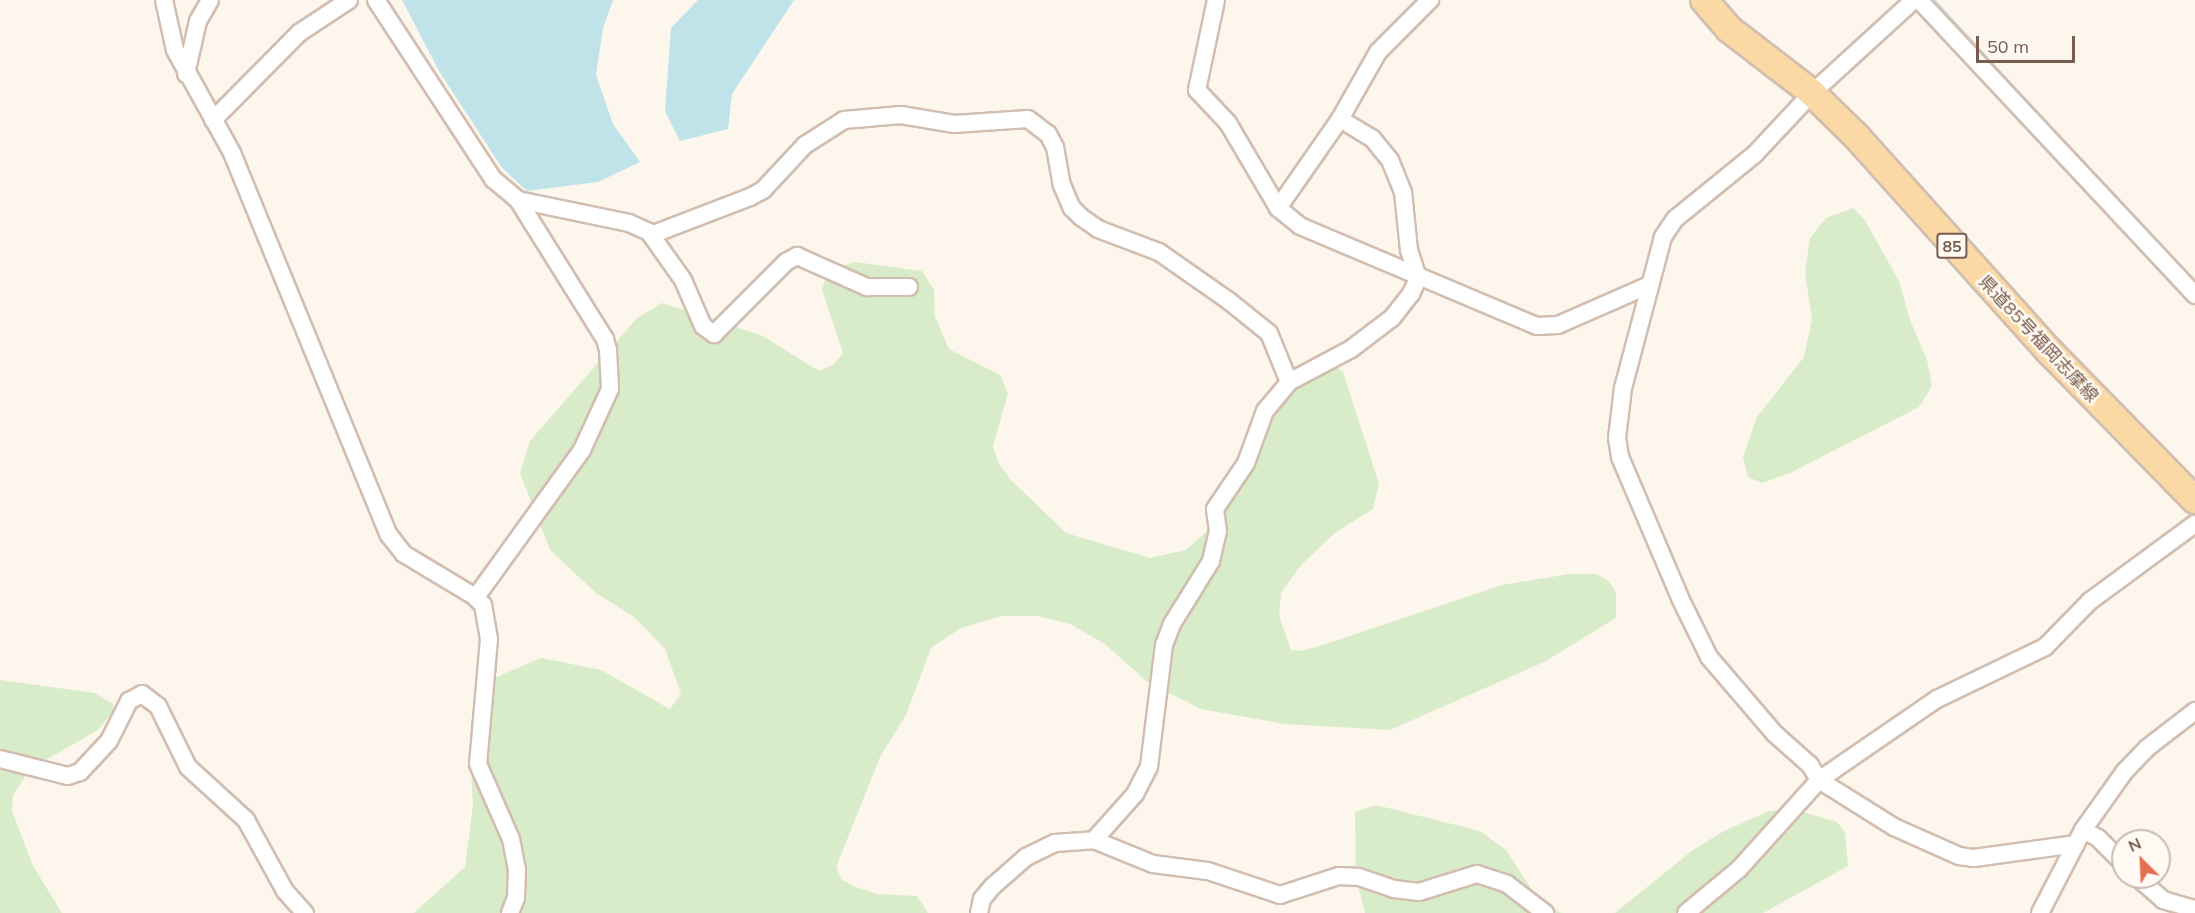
<!DOCTYPE html>
<html>
<head>
<meta charset="utf-8">
<style>
	body { margin:0 }
	#map { position:relative; width:2195px; height:913px; overflow:hidden; background:#fdf6ec; font-family:Mulish,"Noto Sans JP",sans-serif }
	div>[style] { position:absolute }
	.green>* { inset:0; background:#d8ecc9 }
	.water>* { inset:0; background:#bfe3e8 }
	.stream>* { height:4px; margin:-2px; padding:0 2px; transform-origin:2px; border-radius:2px; background:#bfe3e8 }
	.roads { filter:drop-shadow(2px 0 #d1beb0) drop-shadow(-2px 0 #d1beb0) drop-shadow(0 2px #d1beb0) drop-shadow(0 -2px #d1beb0) }
	.street>* { height:16px; margin:-8px; padding:0 8px; transform-origin:8px; border-radius:8px; background:#fff }
	.primary>* { height:26px; margin:-13px; padding:0 13px; transform-origin:13px; border-radius:13px; background:#fbd9a5 }
	span { translate:-50% -50%; white-space:nowrap; text-align:center; line-height:1.15; -webkit-text-stroke:5px #fffaf3; paint-order:stroke }
	.shield-label span { padding:2px 4px; background:#fffaf3; border:2px solid; border-radius:4px; -webkit-text-stroke-width:0 }
	.shield-label { font-size:16px; color:#7a5c4d; font-weight:700 }
	.street-label { font-size:18px; color:#7a5c4d }
	.north { position:absolute; left:2111px; top:829px; width:60px; height:60px; box-sizing:border-box; background:#fffaf3; border:2px solid #cabbb1; border-radius:50%; rotate:336deg; font-size:16px; font-weight:700; line-height:24px; text-align:center; color:#7a5c4d }
	.north::after { content:''; display:block; margin:auto; width:21px; height:27px; background:#e76f51; clip-path:polygon(50% 0,100% 100%,50% 72%,0 100%) }
	.scale { position:absolute; left:1976px; top:36px; width:99px; height:27px; box-sizing:border-box; border:3px solid #7a5c4d; border-top:0; padding-left:8px; font-size:18px; line-height:21px; white-space:nowrap; color:#7a5c4d; -webkit-text-stroke:4px #fffaf3; paint-order:stroke }
</style>
</head>
<body>
<div id="map">
	<div class="green">
		<i style="clip-path:polygon(1853px 208px,1864px 219px,1899px 281px,1910px 320px,1927px 360px,1932px 386px,1919px 407px,1790px 473px,1762px 483px,1748px 477px,1743px 457px,1757px 417px,1804px 357px,1812px 319px,1805px 273px,1810px 238px,1826px 218px)"></i>
		<i style="clip-path:polygon(855px 262px,922px 271px,934px 290px,935px 317px,949px 349px,1000px 375px,1008px 393px,993px 446px,999px 464px,1011px 480px,1066px 533px,1150px 558px,1186px 550px,1207px 531px,1229px 490px,1245px 446px,1297px 379px,1331px 362px,1343px 372px,1379px 484px,1373px 509px,1336px 532px,1301px 565px,1281px 593px,1279px 616px,1291px 650px,1301px 651px,1323px 645px,1502px 585px,1569px 574px,1596px 574px,1609px 581px,1616px 593px,1616px 618px,1544px 662px,1390px 730px,1284px 724px,1201px 709px,1146px 681px,1105px 644px,1070px 624px,1037px 616px,1002px 616px,961px 628px,931px 648px,906px 715px,880px 757px,836px 867px,842px 880px,856px 887px,877px 894px,917px 896px,928px 913px,414px 913px,465px 867px,473px 805px,470px 744px,475px 707px,494px 678px,541px 658px,601px 670px,670px 709px,681px 694px,665px 649px,634px 617px,596px 593px,550px 550px,520px 473px,530px 441px,637px 318px,662px 303px,763px 336px,819px 371px,834px 364px,843px 353px,822px 290px,828px 270px)"></i>
		<i style="clip-path:polygon(0 680px,95px 693px,113px 704px,113px 712px,98px 730px,44px 761px,26px 775px,13px 795px,12px 811px,33px 866px,62px 913px,0 913px)"></i>
		<i style="clip-path:polygon(1376px 805px,1480px 831px,1506px 850px,1538px 899px,1561px 913px,1365px 913px,1356px 877px,1355px 812px)"></i>
		<i style="clip-path:polygon(1792px 809px,1837px 822px,1845px 832px,1848px 866px,1763px 913px,1615px 913px,1693px 850px,1724px 831px,1769px 811px)"></i>
	</div>
	<div class="water">
		<i style="clip-path:polygon(402px 0,613px 0,603px 28px,596px 75px,613px 124px,640px 162px,598px 182px,527px 191px,502px 168px,439px 71px)"></i>
		<i style="clip-path:polygon(698px 0,794px 0,732px 94px,728px 129px,680px 141px,665px 111px,671px 28px)"></i>
	</div>
	<div class="stream">
		<i style="left:1933px;top:0;width:194px;rotate:47.5deg"></i>
	</div>
	<div class="roads">
		<div class="street">
			<i style="left:164px;top:0;width:51px;rotate:77.6deg"></i>
			<i style="left:175px;top:50px;width:118px;rotate:61deg"></i>
			<i style="left:232px;top:153px;width:413px;rotate:67.7deg"></i>
			<i style="left:389px;top:535px;width:24px;rotate:52deg"></i>
			<i style="left:404px;top:554px;width:82px;rotate:31deg"></i>
			<i style="left:474px;top:596px;width:13px;rotate:45deg"></i>
			<i style="left:483px;top:605px;width:35px;rotate:80deg"></i>
			<i style="left:489px;top:639px;width:125px;rotate:95deg"></i>
			<i style="left:478px;top:764px;width:82px;rotate:66.3deg"></i>
			<i style="left:511px;top:839px;width:31px;rotate:79deg"></i>
			<i style="left:517px;top:869px;width:29px;rotate:92deg"></i>
			<i style="left:516px;top:898px;width:16px;rotate:112deg"></i>
			<i style="left:376px;top:0;width:214px;rotate:56.8deg"></i>
			<i style="left:493px;top:179px;width:33px;rotate:40deg"></i>
			<i style="left:518px;top:200px;width:164px;rotate:58deg"></i>
			<i style="left:605px;top:339px;width:11px;rotate:75deg"></i>
			<i style="left:608px;top:350px;width:39px;rotate:87deg"></i>
			<i style="left:610px;top:389px;width:67px;rotate:114.7deg"></i>
			<i style="left:582px;top:450px;width:181px;rotate:125.8deg"></i>
			<i style="left:1216px;top:0;width:92px;rotate:101.9deg"></i>
			<i style="left:1197px;top:90px;width:45px;rotate:46.8deg"></i>
			<i style="left:1228px;top:123px;width:99px;rotate:59.5deg"></i>
			<i style="left:1278px;top:208px;width:28px;rotate:39deg"></i>
			<i style="left:1300px;top:226px;width:257px;rotate:22.9deg"></i>
			<i style="left:1537px;top:326px;width:21px;rotate:-3deg"></i>
			<i style="left:1558px;top:325px;width:99px;rotate:-23.7deg"></i>
			<i style="left:1914px;top:0;width:138px;rotate:137.6deg"></i>
			<i style="left:1812px;top:93px;width:83px;rotate:133.1deg"></i>
			<i style="left:1755px;top:154px;width:103px;rotate:140.9deg"></i>
			<i style="left:1675px;top:219px;width:22px;rotate:124deg"></i>
			<i style="left:1663px;top:237px;width:156px;rotate:104.8deg"></i>
			<i style="left:1623px;top:388px;width:50px;rotate:96.8deg"></i>
			<i style="left:1617px;top:438px;width:19px;rotate:81deg"></i>
			<i style="left:1620px;top:457px;width:153px;rotate:66.9deg"></i>
			<i style="left:1680px;top:598px;width:66px;rotate:63.8deg"></i>
			<i style="left:1709px;top:657px;width:101px;rotate:49.4deg"></i>
			<i style="left:1775px;top:734px;width:47px;rotate:41.5deg"></i>
			<i style="left:1810px;top:765px;width:17px;rotate:59deg"></i>
			<i style="left:1819px;top:780px;width:89px;rotate:32.1deg"></i>
			<i style="left:1894px;top:827px;width:71px;rotate:24deg"></i>
			<i style="left:1959px;top:856px;width:15px;rotate:8deg"></i>
			<i style="left:1974px;top:858px;width:103px;rotate:-7.8deg"></i>
			<i style="left:1919px;top:0;width:404px;rotate:46.9deg"></i>
			<i style="left:186px;top:74px;width:54px;rotate:-77.2deg"></i>
			<i style="left:198px;top:21px;width:24px;rotate:-60deg"></i>
			<i style="left:1340px;top:119px;width:37px;rotate:31deg"></i>
			<i style="left:1372px;top:138px;width:28px;rotate:51deg"></i>
			<i style="left:1390px;top:160px;width:35px;rotate:68deg"></i>
			<i style="left:1403px;top:192px;width:58px;rotate:84.1deg"></i>
			<i style="left:1409px;top:250px;width:29px;rotate:72deg"></i>
			<i style="left:213px;top:120px;width:122px;rotate:-45.3deg"></i>
			<i style="left:299px;top:33px;width:60px;rotate:-33.4deg"></i>
			<i style="left:518px;top:200px;width:113px;rotate:11.7deg"></i>
			<i style="left:629px;top:223px;width:22px;rotate:24deg"></i>
			<i style="left:649px;top:232px;width:59px;rotate:54.7deg"></i>
			<i style="left:683px;top:280px;width:50px;rotate:66.5deg"></i>
			<i style="left:703px;top:326px;width:14px;rotate:36deg"></i>
			<i style="left:714px;top:334px;width:102px;rotate:-45deg"></i>
			<i style="left:786px;top:262px;width:13px;rotate:-29deg"></i>
			<i style="left:797px;top:256px;width:77px;rotate:23.9deg"></i>
			<i style="left:867px;top:287px;width:42px"></i>
			<i style="left:1278px;top:208px;width:108px;rotate:-55.1deg"></i>
			<i style="left:1340px;top:119px;width:77px;rotate:-60.4deg"></i>
			<i style="left:1378px;top:52px;width:74px;rotate:-45deg"></i>
			<i style="left:651px;top:235px;width:106px;rotate:-21deg"></i>
			<i style="left:750px;top:197px;width:15px;rotate:-28deg"></i>
			<i style="left:763px;top:190px;width:62px;rotate:-47deg"></i>
			<i style="left:805px;top:145px;width:46px;rotate:-32.7deg"></i>
			<i style="left:844px;top:120px;width:57px;rotate:-5deg"></i>
			<i style="left:901px;top:115px;width:54px;rotate:9.6deg"></i>
			<i style="left:954px;top:124px;width:74px;rotate:-3.9deg"></i>
			<i style="left:1028px;top:119px;width:25px;rotate:37deg"></i>
			<i style="left:1048px;top:134px;width:15px;rotate:62deg"></i>
			<i style="left:1055px;top:147px;width:39px;rotate:80deg"></i>
			<i style="left:1062px;top:185px;width:25px;rotate:67deg"></i>
			<i style="left:1072px;top:208px;width:13px;rotate:45deg"></i>
			<i style="left:1081px;top:217px;width:21px;rotate:35deg"></i>
			<i style="left:1098px;top:229px;width:65px;rotate:20.7deg"></i>
			<i style="left:1159px;top:252px;width:85px;rotate:35deg"></i>
			<i style="left:1229px;top:301px;width:51px;rotate:38.7deg"></i>
			<i style="left:1269px;top:333px;width:53px;rotate:67.8deg"></i>
			<i style="left:0;top:759px;width:70px;rotate:14deg"></i>
			<i style="left:68px;top:776px;width:13px;rotate:-18deg"></i>
			<i style="left:80px;top:772px;width:42px;rotate:-46.9deg"></i>
			<i style="left:109px;top:741px;width:45px;rotate:-63.4deg"></i>
			<i style="left:129px;top:701px;width:15px;rotate:-28deg"></i>
			<i style="left:142px;top:694px;width:20px;rotate:37deg"></i>
			<i style="left:158px;top:706px;width:68px;rotate:63.8deg"></i>
			<i style="left:188px;top:767px;width:79px;rotate:42.4deg"></i>
			<i style="left:246px;top:820px;width:81px;rotate:61.2deg"></i>
			<i style="left:285px;top:891px;width:30px;rotate:48deg"></i>
			<i style="left:2083px;top:830px;width:17px;rotate:28deg"></i>
			<i style="left:2098px;top:838px;width:35px;rotate:45deg"></i>
			<i style="left:1094px;top:840px;width:62px;rotate:-48.3deg"></i>
			<i style="left:1135px;top:794px;width:30px;rotate:-63deg"></i>
			<i style="left:1149px;top:767px;width:123px;rotate:-83deg"></i>
			<i style="left:1164px;top:645px;width:22px;rotate:-69deg"></i>
			<i style="left:1172px;top:624px;width:74px;rotate:-58.2deg"></i>
			<i style="left:1211px;top:561px;width:31px;rotate:-77deg"></i>
			<i style="left:1218px;top:531px;width:22px;rotate:-98deg"></i>
			<i style="left:1215px;top:509px;width:55px;rotate:-56deg"></i>
			<i style="left:1246px;top:463px;width:55px;rotate:-69.9deg"></i>
			<i style="left:1265px;top:411px;width:38px;rotate:-50deg"></i>
			<i style="left:1289px;top:382px;width:70px;rotate:-28deg"></i>
			<i style="left:1351px;top:349px;width:51px;rotate:-37.1deg"></i>
			<i style="left:1392px;top:318px;width:31px;rotate:-52deg"></i>
			<i style="left:1411px;top:294px;width:17px;rotate:-66deg"></i>
			<i style="left:2137px;top:877px;width:35px;rotate:41deg"></i>
			<i style="left:2163px;top:900px;width:33px;rotate:16deg"></i>
			<i style="left:979px;top:913px;width:14px;rotate:-78deg"></i>
			<i style="left:982px;top:899px;width:17px;rotate:-50deg"></i>
			<i style="left:993px;top:886px;width:44px;rotate:-41.3deg"></i>
			<i style="left:1026px;top:857px;width:32px;rotate:-26deg"></i>
			<i style="left:1055px;top:843px;width:39px;rotate:-4deg"></i>
			<i style="left:1094px;top:840px;width:64px;rotate:22.1deg"></i>
			<i style="left:1153px;top:864px;width:55px;rotate:7.3deg"></i>
			<i style="left:1208px;top:871px;width:76px;rotate:18.4deg"></i>
			<i style="left:1280px;top:895px;width:62px;rotate:-17.9deg"></i>
			<i style="left:1339px;top:876px;width:20px;rotate:3deg"></i>
			<i style="left:1359px;top:877px;width:37px;rotate:19deg"></i>
			<i style="left:1394px;top:889px;width:25px;rotate:7deg"></i>
			<i style="left:1419px;top:892px;width:61px;rotate:-17.2deg"></i>
			<i style="left:1477px;top:874px;width:32px;rotate:18deg"></i>
			<i style="left:1507px;top:884px;width:48px;rotate:37.3deg"></i>
			<i style="left:1686px;top:913px;width:69px;rotate:-39.7deg"></i>
			<i style="left:1739px;top:869px;width:120px;rotate:-48deg"></i>
			<i style="left:1819px;top:780px;width:143px;rotate:-34.5deg"></i>
			<i style="left:1937px;top:699px;width:120px;rotate:-25.7deg"></i>
			<i style="left:2045px;top:647px;width:64px;rotate:-45.6deg"></i>
			<i style="left:2090px;top:601px;width:130px;rotate:-36.3deg"></i>
			<i style="left:2040px;top:913px;width:93px;rotate:-62.6deg"></i>
			<i style="left:2083px;top:830px;width:72px;rotate:-54.6deg"></i>
			<i style="left:2125px;top:771px;width:32px;rotate:-46deg"></i>
			<i style="left:2147px;top:748px;width:61px;rotate:-37.6deg"></i>
		</div>
		<div class="primary">
			<i style="left:1704px;top:0;width:38px;rotate:49deg"></i>
			<i style="left:1729px;top:29px;width:105px;rotate:37.6deg"></i>
			<i style="left:1812px;top:93px;width:63px;rotate:44.4deg"></i>
			<i style="left:1857px;top:137px;width:289px;rotate:48.1deg"></i>
			<i style="left:2050px;top:352px;width:207px;rotate:45.6deg"></i>
		</div>
	</div>
	<div class="shield-label">
		<span style="left:1952px;top:246px">85</span>
	</div>
	<div class="street-label">
		<span style="left:2038px;top:339px;rotate:47deg">県道85号福岡志摩線</span>
	</div>
	<div class="north">N</div>
	<div class="scale">50 m</div>
</div>
</body>
</html>
